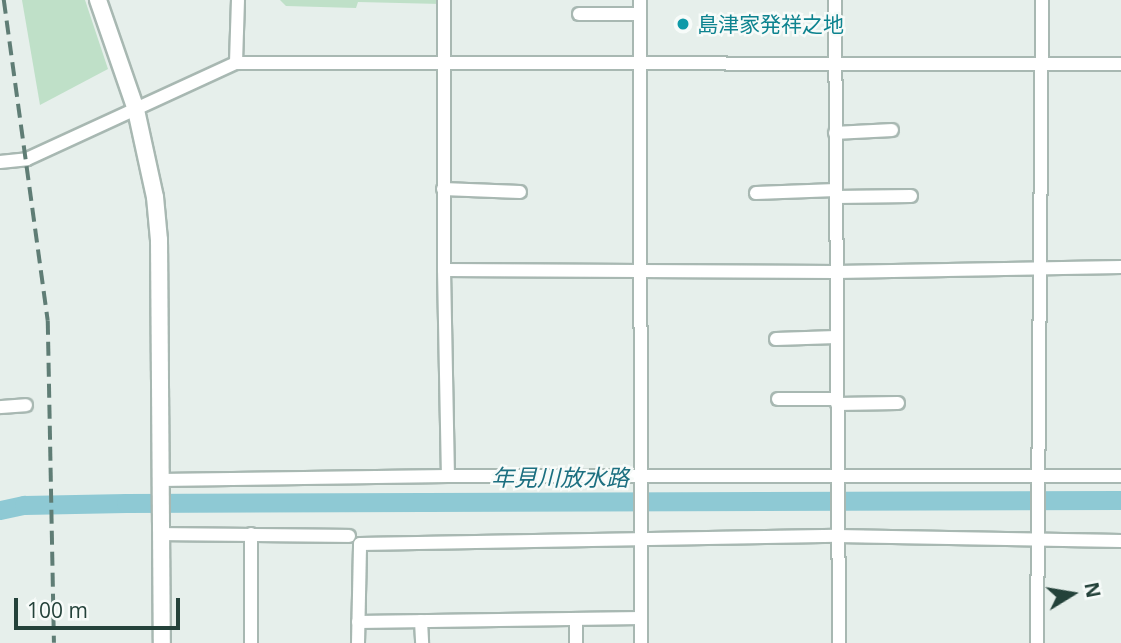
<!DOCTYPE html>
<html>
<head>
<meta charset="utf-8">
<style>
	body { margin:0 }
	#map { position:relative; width:1121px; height:643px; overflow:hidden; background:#e6efeb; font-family:"Open Sans","Noto Sans JP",sans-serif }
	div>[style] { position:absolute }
	.green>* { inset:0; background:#bfe0c8 }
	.river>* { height:19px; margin:-9.5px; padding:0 9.5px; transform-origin:9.5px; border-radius:9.5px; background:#8ec9d4 }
	.roads { filter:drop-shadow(2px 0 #a8b8b2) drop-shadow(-2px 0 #a8b8b2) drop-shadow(0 2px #a8b8b2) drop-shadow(0 -2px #a8b8b2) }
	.minor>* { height:12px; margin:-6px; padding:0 6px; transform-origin:6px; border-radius:6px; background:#fff }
	.tertiary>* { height:16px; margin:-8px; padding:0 8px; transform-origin:8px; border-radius:8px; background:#fff }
	.rail>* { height:3.5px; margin-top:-1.75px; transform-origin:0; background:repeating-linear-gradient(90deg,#5f7d75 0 14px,transparent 0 21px) }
	.dots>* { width:19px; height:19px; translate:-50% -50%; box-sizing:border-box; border:4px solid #f7fbf9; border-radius:50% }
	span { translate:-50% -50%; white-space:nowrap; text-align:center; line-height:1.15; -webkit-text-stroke:5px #f7fbf9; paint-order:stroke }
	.culture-label { font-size:21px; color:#0d838f }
	.left { translate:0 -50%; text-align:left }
	.water-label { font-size:23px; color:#1c6f80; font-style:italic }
	.north { position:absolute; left:1037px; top:559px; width:70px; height:70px; -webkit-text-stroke:5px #f7fbf9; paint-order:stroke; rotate:79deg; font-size:19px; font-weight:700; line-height:28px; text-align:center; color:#24423a }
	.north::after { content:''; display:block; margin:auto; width:24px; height:32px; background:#24423a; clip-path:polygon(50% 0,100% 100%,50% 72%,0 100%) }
	.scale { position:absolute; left:14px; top:598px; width:166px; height:32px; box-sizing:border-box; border:4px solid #24423a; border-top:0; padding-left:9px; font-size:21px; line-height:24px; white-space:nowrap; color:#24423a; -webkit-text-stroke:5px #f7fbf9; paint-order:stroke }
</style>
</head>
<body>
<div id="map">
	<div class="green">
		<i style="clip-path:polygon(22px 0,85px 0,108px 69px,40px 105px)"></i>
		<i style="clip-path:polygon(280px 0,441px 0,441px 4px,358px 2px,356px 8px,286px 6px)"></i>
	</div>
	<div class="river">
		<i style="left:0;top:510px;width:25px;rotate:-12deg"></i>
		<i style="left:24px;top:505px;width:102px;rotate:-1.1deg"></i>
		<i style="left:126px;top:503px;width:995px;rotate:-0.17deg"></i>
	</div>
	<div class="roads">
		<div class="minor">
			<i style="left:444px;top:0;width:270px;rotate:90deg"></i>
			<i style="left:444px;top:270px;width:206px;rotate:88.9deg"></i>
			<i style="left:640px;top:0;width:643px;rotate:89.91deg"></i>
			<i style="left:835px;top:0;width:643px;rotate:89.64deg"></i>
			<i style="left:579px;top:14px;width:61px"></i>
			<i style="left:236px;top:63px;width:63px;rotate:-88.2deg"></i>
			<i style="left:835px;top:133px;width:57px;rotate:-3deg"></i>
			<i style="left:0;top:162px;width:27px;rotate:-6deg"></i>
			<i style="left:27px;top:159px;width:230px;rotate:-24.7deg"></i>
			<i style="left:236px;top:63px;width:885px;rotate:0.06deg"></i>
			<i style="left:443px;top:189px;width:77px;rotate:2.2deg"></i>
			<i style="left:756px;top:193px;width:80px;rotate:-2.1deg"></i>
			<i style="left:836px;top:197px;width:75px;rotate:-0.8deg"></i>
			<i style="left:444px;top:270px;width:392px;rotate:0.3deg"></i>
			<i style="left:836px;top:272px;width:285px;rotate:-1deg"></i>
			<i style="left:776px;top:339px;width:60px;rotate:-1.9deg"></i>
			<i style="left:778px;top:399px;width:58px"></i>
			<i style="left:837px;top:404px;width:61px;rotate:-0.9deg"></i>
			<i style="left:0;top:407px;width:26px;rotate:-4deg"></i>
			<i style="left:160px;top:480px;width:288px;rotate:-0.8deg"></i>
			<i style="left:448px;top:476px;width:673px"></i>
			<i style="left:161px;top:534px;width:188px;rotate:0.6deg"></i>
			<i style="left:251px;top:534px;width:109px;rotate:90deg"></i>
			<i style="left:576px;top:619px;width:24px;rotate:90deg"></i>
			<i style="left:421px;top:621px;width:22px;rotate:87deg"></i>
			<i style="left:358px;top:622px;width:283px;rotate:-0.8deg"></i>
			<i style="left:358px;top:643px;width:99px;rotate:-88.8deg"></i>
			<i style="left:360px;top:544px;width:478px;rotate:-1deg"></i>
			<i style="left:838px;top:536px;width:283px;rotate:1deg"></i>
			<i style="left:1037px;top:643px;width:643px;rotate:-89.55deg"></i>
		</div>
		<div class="tertiary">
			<i style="left:98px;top:0;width:116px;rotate:70.9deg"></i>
			<i style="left:136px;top:110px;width:89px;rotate:77.7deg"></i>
			<i style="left:155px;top:197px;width:43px;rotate:84.7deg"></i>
			<i style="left:159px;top:240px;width:403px;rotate:89.6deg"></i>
		</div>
	</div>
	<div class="rail">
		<i style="left:4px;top:0;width:324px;rotate:82.2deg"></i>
		<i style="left:48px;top:321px;width:322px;rotate:88.9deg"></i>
	</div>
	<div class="dots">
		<i style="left:683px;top:24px;background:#0f9aa8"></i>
	</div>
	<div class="culture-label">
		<span class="left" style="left:697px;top:24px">島津家発祥之地</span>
	</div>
	<div class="water-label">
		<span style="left:560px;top:477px">年見川放水路</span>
	</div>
	<div class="north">N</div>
	<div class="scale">100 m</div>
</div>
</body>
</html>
